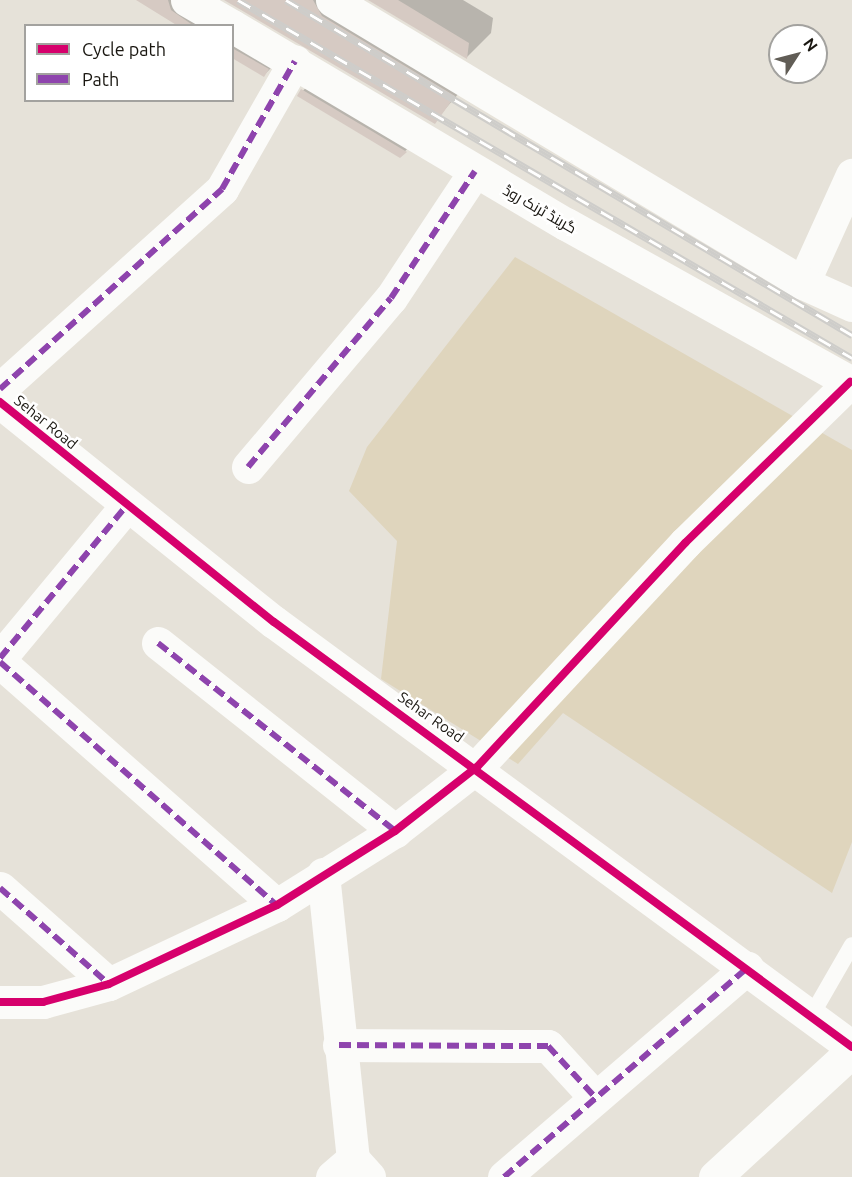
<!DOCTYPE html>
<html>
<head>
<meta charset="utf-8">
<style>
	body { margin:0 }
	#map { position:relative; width:852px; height:1177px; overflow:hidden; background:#e6e2d9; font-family:Ubuntu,Cairo,sans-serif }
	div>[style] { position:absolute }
	.green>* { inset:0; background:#dfd5bd }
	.shadow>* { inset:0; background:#0003 }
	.building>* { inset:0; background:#d6cac3 }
	.lane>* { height:16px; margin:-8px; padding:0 8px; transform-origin:8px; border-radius:8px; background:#fbfbf9 }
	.street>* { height:33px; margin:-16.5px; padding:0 16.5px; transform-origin:16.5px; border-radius:16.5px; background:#fbfbf9 }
	.secondary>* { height:33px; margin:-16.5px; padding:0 16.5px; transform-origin:16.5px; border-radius:16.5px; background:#fbfbf9 }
	.primary>* { height:33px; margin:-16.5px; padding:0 16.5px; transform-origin:16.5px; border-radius:16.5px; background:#fbfbf9 }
	.rail>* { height:7px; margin-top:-3.5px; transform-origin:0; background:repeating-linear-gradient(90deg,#fff 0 14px,#cecdca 0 28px); box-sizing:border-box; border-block:2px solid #cecdca }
	.quiet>* { height:6px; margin-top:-3px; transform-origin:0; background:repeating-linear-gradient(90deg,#8e44ad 0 12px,transparent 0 18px) }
	.cycleway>* { height:8px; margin:-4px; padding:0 4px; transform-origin:4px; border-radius:4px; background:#d6006c }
	span { translate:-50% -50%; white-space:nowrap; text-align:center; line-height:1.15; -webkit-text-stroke:5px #fff; paint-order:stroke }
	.street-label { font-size:15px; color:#191610 }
	.legend { position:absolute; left:24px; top:24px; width:210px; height:78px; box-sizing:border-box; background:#fff; border:2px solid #a3a29f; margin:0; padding:8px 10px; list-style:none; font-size:18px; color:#191610 }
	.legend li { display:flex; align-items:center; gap:12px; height:30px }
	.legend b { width:30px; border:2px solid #a3a29f }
	.north { position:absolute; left:768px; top:24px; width:60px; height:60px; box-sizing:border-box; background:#fff; border:2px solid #a3a29f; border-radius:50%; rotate:54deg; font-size:16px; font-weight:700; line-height:24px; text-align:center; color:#191610 }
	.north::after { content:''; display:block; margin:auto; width:21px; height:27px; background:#615d56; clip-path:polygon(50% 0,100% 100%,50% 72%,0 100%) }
</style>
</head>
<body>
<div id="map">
	<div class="green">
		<i style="clip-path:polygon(515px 257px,852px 450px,852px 842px,832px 893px,563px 713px,518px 764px,381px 679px,397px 541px,349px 491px,367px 447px)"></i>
	</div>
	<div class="shadow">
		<i style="clip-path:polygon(139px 0,216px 0,289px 50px,264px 75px,232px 56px,232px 26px,181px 26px)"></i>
		<i style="clip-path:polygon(227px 0,361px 0,478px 71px,434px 122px)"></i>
		<i style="clip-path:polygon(371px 0,463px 0,493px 18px,491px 33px,467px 57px)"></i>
		<i style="clip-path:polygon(327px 65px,430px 127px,400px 156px,299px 95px)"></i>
	</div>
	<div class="building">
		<i style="clip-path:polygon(136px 0,168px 0,171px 10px,194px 26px,178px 26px)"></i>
		<i style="clip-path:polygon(224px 0,313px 0,322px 16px,455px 96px,435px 124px)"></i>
		<i style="clip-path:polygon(368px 0,398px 0,469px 43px,467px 59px)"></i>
		<i style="clip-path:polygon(232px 48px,269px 69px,264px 77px,232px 58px)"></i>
		<i style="clip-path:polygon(301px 89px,407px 152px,400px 158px,297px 96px)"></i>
	</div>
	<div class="lane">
		<i style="left:810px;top:1018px;width:84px;rotate:-60.1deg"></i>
	</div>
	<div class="street">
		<i style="left:803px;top:283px;width:119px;rotate:-65.6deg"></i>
		<i style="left:0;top:389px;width:299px;rotate:-42deg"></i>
		<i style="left:222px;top:189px;width:147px;rotate:-60.3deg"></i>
		<i style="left:248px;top:467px;width:221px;rotate:-49.8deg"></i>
		<i style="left:391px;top:298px;width:152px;rotate:-56.5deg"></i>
		<i style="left:158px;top:643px;width:303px;rotate:38.4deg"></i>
		<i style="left:0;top:658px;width:199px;rotate:-50.3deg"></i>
		<i style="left:0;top:662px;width:368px;rotate:41.3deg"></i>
		<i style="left:477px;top:767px;width:306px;rotate:-47.1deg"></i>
		<i style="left:685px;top:543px;width:231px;rotate:-44.3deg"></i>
		<i style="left:323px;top:874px;width:287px;rotate:84deg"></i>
		<i style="left:353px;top:1159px;width:24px;rotate:48deg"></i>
		<i style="left:0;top:888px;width:145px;rotate:41.4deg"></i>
		<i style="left:339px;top:1045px;width:209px;rotate:0.3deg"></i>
		<i style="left:548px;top:1046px;width:67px;rotate:47.4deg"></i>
		<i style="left:332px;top:1177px;width:28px;rotate:-41deg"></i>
		<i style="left:504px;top:1177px;width:321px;rotate:-40.7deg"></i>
		<i style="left:715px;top:1177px;width:186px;rotate:-42.6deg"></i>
	</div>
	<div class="secondary">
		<i style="left:0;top:402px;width:351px;rotate:38.8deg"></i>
		<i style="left:274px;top:622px;width:717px;rotate:36.33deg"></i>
		<i style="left:0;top:1002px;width:43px"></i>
		<i style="left:43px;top:1002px;width:68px;rotate:-15.3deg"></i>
		<i style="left:109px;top:984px;width:186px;rotate:-25.2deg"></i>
		<i style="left:277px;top:905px;width:139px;rotate:-32.1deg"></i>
		<i style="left:395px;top:831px;width:104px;rotate:-38deg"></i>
	</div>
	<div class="primary">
		<i style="left:187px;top:0;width:52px;rotate:30deg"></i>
		<i style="left:332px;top:0;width:549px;rotate:31deg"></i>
		<i style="left:803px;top:283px;width:54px;rotate:24.2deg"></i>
		<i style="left:232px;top:26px;width:388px;rotate:30.7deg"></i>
		<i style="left:566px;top:224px;width:327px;rotate:29.1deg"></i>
	</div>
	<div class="rail">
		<i style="left:238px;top:0;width:711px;rotate:30.24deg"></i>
		<i style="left:286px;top:0;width:658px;rotate:30.62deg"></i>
	</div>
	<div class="quiet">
		<i style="left:0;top:389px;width:299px;rotate:-42deg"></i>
		<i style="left:222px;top:189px;width:147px;rotate:-60.3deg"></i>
		<i style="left:248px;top:467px;width:221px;rotate:-49.8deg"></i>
		<i style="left:391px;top:298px;width:152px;rotate:-56.5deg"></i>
		<i style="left:158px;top:643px;width:303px;rotate:38.4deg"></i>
		<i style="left:0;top:658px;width:199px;rotate:-50.3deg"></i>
		<i style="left:0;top:662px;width:368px;rotate:41.3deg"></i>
		<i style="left:0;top:888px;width:145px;rotate:41.4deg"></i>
		<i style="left:339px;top:1045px;width:209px;rotate:0.3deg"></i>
		<i style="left:548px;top:1046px;width:67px;rotate:47.4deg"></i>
		<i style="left:504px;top:1177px;width:321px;rotate:-40.7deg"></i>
	</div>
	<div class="cycleway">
		<i style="left:0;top:402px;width:351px;rotate:38.8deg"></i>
		<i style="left:274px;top:622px;width:717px;rotate:36.33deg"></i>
		<i style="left:0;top:1002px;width:43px"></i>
		<i style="left:43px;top:1002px;width:68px;rotate:-15.3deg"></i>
		<i style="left:109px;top:984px;width:186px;rotate:-25.2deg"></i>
		<i style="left:277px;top:905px;width:139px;rotate:-32.1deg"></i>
		<i style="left:395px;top:831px;width:104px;rotate:-38deg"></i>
		<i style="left:477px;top:767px;width:306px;rotate:-47.1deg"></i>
		<i style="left:685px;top:543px;width:231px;rotate:-44.3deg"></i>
	</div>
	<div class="street-label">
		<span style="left:540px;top:209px;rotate:30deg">گرینڈ ٹرنک روڈ</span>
		<span style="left:46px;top:422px;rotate:39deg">Sehar Road</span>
		<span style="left:431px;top:717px;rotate:35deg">Sehar Road</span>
	</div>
	<ul class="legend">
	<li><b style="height:8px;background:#d6006c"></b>Cycle path</li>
	<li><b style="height:8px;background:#8e44ad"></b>Path</li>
	</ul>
	<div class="north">N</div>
</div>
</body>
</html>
